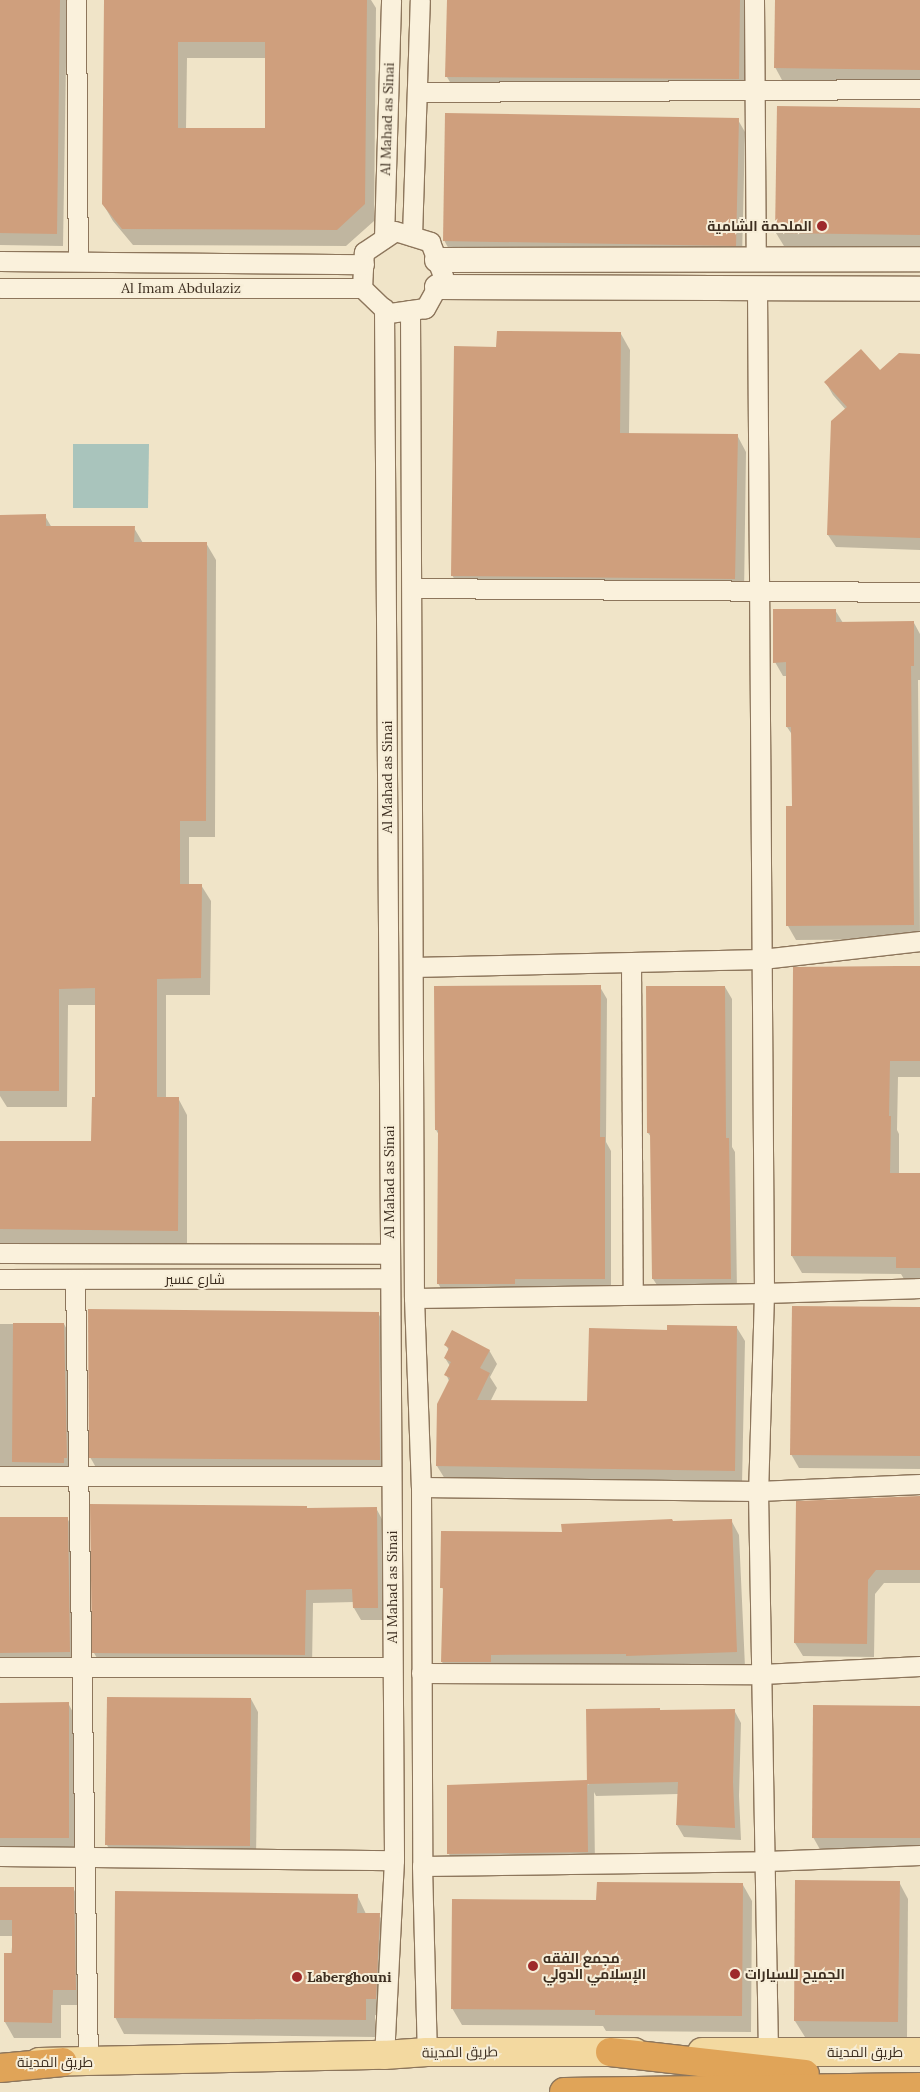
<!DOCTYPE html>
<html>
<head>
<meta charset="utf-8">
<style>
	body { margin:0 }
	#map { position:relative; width:920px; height:2092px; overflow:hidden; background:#f0e4c8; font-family:Lora,Cairo,serif }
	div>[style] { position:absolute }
	.water>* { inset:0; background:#a9c4bc }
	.shadow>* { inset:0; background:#0003 }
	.building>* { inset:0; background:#cf9f7d }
	.roads { filter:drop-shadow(1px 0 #8d765c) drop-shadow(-1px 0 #8d765c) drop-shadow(0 1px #8d765c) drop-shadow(0 -1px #8d765c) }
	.minor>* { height:19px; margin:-9.5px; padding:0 9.5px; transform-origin:9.5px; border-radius:9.5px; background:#faf1dc }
	.tertiary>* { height:24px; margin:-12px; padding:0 12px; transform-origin:12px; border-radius:12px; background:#faf1dc }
	.primary>* { height:28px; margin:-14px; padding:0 14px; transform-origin:14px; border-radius:14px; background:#f3d9a0 }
	.motorway>* { height:28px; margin:-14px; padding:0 14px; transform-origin:14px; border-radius:14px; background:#e0a458 }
	.dots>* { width:14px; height:14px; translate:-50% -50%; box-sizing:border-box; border:2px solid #f7eed8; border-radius:50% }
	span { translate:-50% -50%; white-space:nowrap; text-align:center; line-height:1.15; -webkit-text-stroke:4px #f7eed8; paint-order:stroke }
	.street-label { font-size:14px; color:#3d2e20 }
	.poi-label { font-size:14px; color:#3d2e20; font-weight:700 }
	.right { translate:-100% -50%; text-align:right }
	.left { translate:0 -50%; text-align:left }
</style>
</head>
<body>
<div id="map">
	<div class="water">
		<i style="clip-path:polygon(73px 444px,149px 444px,148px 508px,73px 508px)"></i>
	</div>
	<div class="shadow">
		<i style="clip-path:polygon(0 0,67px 0,63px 246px,0 245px)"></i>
		<i style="clip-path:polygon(evenodd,105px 0,371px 0,376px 8px,374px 221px,346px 246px,133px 245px,113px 221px,103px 204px,105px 0,187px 58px,266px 58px,266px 129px,186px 129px,187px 58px)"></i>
		<i style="clip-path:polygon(448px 0,747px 0,745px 91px,454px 89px,447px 77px)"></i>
		<i style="clip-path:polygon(776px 0,920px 0,920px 82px,782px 80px,775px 67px)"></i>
		<i style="clip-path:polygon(920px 109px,920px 248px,784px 246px,776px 233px)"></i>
		<i style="clip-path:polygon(738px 120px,745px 132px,742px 258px,451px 253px,444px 240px)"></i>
		<i style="clip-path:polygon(621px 334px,630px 350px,629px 434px,737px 435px,746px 452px,744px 595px,462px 592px,452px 575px,497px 348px)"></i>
		<i style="clip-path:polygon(920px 355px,920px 550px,836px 547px,828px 535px,846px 410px,833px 395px,826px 383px,880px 372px)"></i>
		<i style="clip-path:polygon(0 516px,45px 516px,52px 528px,134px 528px,143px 543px,206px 543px,216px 560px,215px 837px,189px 837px,189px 885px,201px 885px,211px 901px,210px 995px,166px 995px,166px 1098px,178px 1098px,187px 1115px,187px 1247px,0 1246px,0 1142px,93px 1143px,97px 1098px,97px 1005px,68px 1005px,67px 1107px,7px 1107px,0 1096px)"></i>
		<i style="clip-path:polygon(835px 610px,843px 623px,914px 623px,920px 634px,920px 680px,918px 680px,920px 939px,796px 940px,788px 926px,793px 807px,793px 736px,787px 727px,787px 676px,783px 676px,775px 662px)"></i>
		<i style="clip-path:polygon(920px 967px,920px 1077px,898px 1077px,897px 1130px,899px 1134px,899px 1174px,920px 1174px,920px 1284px,907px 1284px,901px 1274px,802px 1273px,792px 1256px)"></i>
		<i style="clip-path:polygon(600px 987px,607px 999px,606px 1142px,611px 1151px,611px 1291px,445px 1296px,438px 1283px,439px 1135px,436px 1130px,435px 988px)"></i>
		<i style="clip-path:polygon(725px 987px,732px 999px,732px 1147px,735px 1152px,737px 1292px,661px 1291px,653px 1279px,652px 1138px,648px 1133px)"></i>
		<i style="clip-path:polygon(920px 1308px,920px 1469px,799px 1468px,791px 1454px)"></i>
		<i style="clip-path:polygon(378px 1313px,386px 1327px,387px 1474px,98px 1471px,90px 1457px)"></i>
		<i style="clip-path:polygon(0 1324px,64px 1324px,71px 1337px,70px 1475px,0 1475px)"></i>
		<i style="clip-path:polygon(737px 1328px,745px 1341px,742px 1484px,445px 1479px,437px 1466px,449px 1381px,446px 1374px,450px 1366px,445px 1358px,449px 1351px,446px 1345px,489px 1350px,497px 1364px,490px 1377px,497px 1388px,490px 1402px,589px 1402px,668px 1331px)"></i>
		<i style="clip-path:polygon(920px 1497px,920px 1583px,884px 1583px,875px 1594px,874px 1657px,803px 1656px,795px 1643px)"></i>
		<i style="clip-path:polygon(376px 1508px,383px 1521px,385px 1620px,361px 1620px,354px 1608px,354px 1602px,313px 1603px,312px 1667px,101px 1665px,94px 1653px,308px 1510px)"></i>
		<i style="clip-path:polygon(67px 1518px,74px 1531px,76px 1665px,0 1665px,0 1519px)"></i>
		<i style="clip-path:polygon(731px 1520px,739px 1535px,745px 1667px,451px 1676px,442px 1662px,444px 1592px,442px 1587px,563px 1533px)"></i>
		<i style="clip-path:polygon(251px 1699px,258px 1712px,256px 1858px,114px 1857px,107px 1845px)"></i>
		<i style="clip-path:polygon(68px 1703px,75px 1716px,76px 1850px,0 1850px,0 1704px)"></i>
		<i style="clip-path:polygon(920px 1707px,920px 1854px,822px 1853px,813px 1837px)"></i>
		<i style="clip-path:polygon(587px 1710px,734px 1710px,741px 1723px,739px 1796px,741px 1840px,684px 1837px,677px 1825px,678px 1794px,596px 1796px,594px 1792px,595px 1865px,456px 1866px,449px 1854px,586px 1781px,589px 1785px)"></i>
		<i style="clip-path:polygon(899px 1882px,908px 1899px,907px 2038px,805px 2037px,795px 2021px)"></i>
		<i style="clip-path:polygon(743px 1885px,752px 1901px,751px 2032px,606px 2031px,603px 2026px,462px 2025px,452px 2008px,598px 1901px)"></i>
		<i style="clip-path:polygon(0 1888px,73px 1888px,82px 1904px,84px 2005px,61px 2005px,61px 2038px,14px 2038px,5px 2022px,13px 1936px,0 1936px)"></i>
		<i style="clip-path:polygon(357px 1895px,366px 1914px,379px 1915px,389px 1931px,384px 2016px,375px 2015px,375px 2037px,124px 2034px,115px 2017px)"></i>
	</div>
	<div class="building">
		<i style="clip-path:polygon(0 0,60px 0,57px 234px,0 233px)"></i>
		<i style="clip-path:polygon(evenodd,104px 0,367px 0,365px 204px,337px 230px,122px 229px,102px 204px,104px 0,178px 42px,265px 42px,265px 128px,178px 128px,178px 42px)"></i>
		<i style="clip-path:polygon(447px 0,740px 0,739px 79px,445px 77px)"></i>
		<i style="clip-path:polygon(775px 0,920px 0,920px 70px,774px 68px)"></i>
		<i style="clip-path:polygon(777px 106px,920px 108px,920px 235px,775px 233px)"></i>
		<i style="clip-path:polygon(445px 113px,739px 118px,736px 246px,443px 241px)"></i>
		<i style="clip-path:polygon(497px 331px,621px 332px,620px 433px,738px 434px,735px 579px,451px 576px,454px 346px,496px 347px)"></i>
		<i style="clip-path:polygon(861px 349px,880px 370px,899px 353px,920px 354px,920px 538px,827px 535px,831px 421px,847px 407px,824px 382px)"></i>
		<i style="clip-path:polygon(46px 514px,46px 526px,135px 526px,134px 542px,207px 542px,206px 821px,180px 821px,180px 884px,202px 884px,201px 978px,157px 979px,157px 1097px,179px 1097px,178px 1231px,0 1229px,0 1141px,91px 1141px,92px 1097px,95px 1097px,95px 988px,59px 989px,59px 1091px,0 1091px,0 515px)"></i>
		<i style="clip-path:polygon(773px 609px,836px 609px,836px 622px,914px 621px,914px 666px,911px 666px,914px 925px,786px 926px,786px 806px,792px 806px,791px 727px,786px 727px,786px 662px,773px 663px)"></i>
		<i style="clip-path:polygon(896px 966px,920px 966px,920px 1061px,890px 1061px,889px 1116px,891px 1116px,890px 1173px,920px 1173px,920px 1268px,896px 1268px,896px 1257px,791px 1256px,793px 967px)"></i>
		<i style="clip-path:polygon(601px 985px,600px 1137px,605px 1137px,605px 1279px,515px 1279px,515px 1284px,437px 1284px,438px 1130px,435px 1130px,434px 986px)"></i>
		<i style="clip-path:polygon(646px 986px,725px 986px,726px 1138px,729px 1138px,731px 1279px,652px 1279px,650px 1133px,647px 1133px)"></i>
		<i style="clip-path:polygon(792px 1306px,920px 1307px,920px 1456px,790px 1455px)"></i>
		<i style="clip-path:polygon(88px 1309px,379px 1312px,380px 1460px,89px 1458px)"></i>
		<i style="clip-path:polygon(13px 1323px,64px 1323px,67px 1458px,64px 1458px,64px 1463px,12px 1462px)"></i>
		<i style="clip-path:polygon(667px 1325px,737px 1326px,735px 1471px,436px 1466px,437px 1404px,450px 1378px,444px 1375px,451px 1362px,444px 1358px,449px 1348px,444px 1345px,452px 1330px,490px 1350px,480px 1368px,490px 1373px,477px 1400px,587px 1401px,589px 1328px,667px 1330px)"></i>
		<i style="clip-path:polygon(920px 1496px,920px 1570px,876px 1570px,868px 1580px,867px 1644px,794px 1643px,796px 1501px)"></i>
		<i style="clip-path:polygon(90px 1504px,307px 1506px,307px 1508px,377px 1507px,378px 1608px,353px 1608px,352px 1589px,306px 1590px,305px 1655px,92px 1653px)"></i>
		<i style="clip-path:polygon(0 1517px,68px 1517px,70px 1652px,0 1653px)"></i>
		<i style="clip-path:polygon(672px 1519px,673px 1521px,732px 1519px,737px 1652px,626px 1656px,626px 1654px,491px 1655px,491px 1662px,441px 1662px,443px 1588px,440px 1588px,441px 1531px,562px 1532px,561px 1524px)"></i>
		<i style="clip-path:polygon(107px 1697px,251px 1698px,250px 1846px,105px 1845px)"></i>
		<i style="clip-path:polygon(69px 1702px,69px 1838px,0 1838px,0 1703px)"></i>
		<i style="clip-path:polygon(813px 1705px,920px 1706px,920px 1838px,812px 1838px)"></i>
		<i style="clip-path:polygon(660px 1708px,660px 1710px,735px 1709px,733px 1782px,735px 1828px,676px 1825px,678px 1782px,587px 1784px,586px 1709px)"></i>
		<i style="clip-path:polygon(587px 1780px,588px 1852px,447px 1854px,447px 1785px)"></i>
		<i style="clip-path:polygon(795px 1880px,900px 1881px,898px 2022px,794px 2021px)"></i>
		<i style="clip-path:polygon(597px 1882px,743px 1883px,742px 2016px,595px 2015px,595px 2010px,451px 2009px,452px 1899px,596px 1900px)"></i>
		<i style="clip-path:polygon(0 1887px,74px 1887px,76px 1990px,53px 1990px,52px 2023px,4px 2022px,4px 1953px,12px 1953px,12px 1920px,0 1920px)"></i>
		<i style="clip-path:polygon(115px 1891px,358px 1894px,357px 1913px,380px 1913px,376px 1999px,366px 1999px,366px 2020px,114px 2018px)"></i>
	</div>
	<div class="roads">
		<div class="minor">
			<i style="left:76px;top:0;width:261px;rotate:89.6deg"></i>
			<i style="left:754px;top:0;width:259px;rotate:89.6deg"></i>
			<i style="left:417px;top:92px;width:503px;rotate:-0.34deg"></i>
			<i style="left:395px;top:231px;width:37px;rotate:17deg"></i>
			<i style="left:430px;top:242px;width:36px;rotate:69deg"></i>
			<i style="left:443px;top:276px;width:37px;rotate:119deg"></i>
			<i style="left:425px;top:308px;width:37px;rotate:172deg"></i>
			<i style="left:388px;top:313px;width:36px;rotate:-136deg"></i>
			<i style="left:362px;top:288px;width:36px;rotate:-87deg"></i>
			<i style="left:364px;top:252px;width:37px;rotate:-34deg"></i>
			<i style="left:412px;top:236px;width:236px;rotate:-88.1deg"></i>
			<i style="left:384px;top:238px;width:238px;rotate:-88.3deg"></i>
			<i style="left:0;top:261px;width:364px;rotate:0.5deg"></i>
			<i style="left:0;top:288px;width:362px"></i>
			<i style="left:757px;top:289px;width:1004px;rotate:89.6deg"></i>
			<i style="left:764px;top:1293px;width:198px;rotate:91.7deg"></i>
			<i style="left:758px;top:1491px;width:562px;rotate:88.98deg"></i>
			<i style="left:384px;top:308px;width:1552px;rotate:89.63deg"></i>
			<i style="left:394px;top:1860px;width:195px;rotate:92.9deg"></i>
			<i style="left:410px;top:310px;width:988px;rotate:89.77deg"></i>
			<i style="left:414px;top:1298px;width:189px;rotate:87.9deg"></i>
			<i style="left:421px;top:1487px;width:379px;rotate:89.8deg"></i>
			<i style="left:422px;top:1866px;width:186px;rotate:88.5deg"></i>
			<i style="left:412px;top:588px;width:508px;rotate:0.45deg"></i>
			<i style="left:631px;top:963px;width:330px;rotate:89.7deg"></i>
			<i style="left:413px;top:967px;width:349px;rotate:-1.3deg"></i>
			<i style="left:762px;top:959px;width:159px;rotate:-6.5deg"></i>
			<i style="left:0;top:1253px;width:390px;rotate:0.1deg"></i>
			<i style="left:0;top:1279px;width:390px;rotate:-0.1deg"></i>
			<i style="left:75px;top:1279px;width:784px;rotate:89.05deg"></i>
			<i style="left:414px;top:1298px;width:350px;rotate:-0.8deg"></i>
			<i style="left:764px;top:1293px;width:156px;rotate:-1.8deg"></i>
			<i style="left:0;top:1476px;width:391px"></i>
			<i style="left:421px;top:1487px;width:337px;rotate:0.7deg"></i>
			<i style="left:758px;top:1491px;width:162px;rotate:-2.5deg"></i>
			<i style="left:0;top:1667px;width:392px"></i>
			<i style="left:421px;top:1673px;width:341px;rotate:0.2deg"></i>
			<i style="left:762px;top:1674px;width:158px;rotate:-2.9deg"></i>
			<i style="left:0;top:1856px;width:394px;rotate:0.6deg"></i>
			<i style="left:422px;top:1866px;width:344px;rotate:-0.8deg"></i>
			<i style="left:766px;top:1861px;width:154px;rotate:-2.2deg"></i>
		</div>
		<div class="tertiary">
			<i style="left:437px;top:260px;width:483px;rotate:-0.1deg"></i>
			<i style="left:437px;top:287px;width:483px;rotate:0.2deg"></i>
		</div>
		<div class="primary">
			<i style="left:702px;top:2052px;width:218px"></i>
			<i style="left:39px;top:2062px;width:345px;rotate:-1.2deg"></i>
			<i style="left:384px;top:2055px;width:43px;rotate:-4deg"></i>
			<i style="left:427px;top:2052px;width:207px"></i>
		</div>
		<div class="motorway">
			<i style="left:610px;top:2052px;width:196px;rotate:6.4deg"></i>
			<i style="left:0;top:2068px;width:63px;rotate:-5.4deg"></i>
			<i style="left:564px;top:2092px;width:356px;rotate:-0.8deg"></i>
		</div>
	</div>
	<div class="dots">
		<i style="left:822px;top:226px;background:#9e2a2b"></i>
		<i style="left:533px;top:1966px;background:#9e2a2b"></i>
		<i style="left:735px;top:1974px;background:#9e2a2b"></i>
		<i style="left:297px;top:1977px;background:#9e2a2b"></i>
	</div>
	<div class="street-label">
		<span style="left:387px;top:119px;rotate:-88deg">Al Mahad as Sinai</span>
		<span style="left:181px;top:288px">Al Imam Abdulaziz</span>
		<span style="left:387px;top:777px;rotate:-90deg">Al Mahad as Sinai</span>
		<span style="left:389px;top:1182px;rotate:-90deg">Al Mahad as Sinai</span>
		<span style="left:195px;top:1279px">شارع عسير</span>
		<span style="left:392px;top:1587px;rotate:-90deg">Al Mahad as Sinai</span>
		<span style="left:460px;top:2052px;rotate:-1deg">طريق المدينة</span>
		<span style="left:865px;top:2052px">طريق المدينة</span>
		<span style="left:55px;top:2062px">طريق المدينة</span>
	</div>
	<div class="poi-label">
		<span class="right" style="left:812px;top:226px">الملحمة الشامية</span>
		<span class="left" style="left:543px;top:1966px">مجمع الفقه<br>الإسلامي الدولي</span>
		<span class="left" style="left:745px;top:1974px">الجميح للسيارات</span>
		<span class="left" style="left:307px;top:1977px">Laberghouni</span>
	</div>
</div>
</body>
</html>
